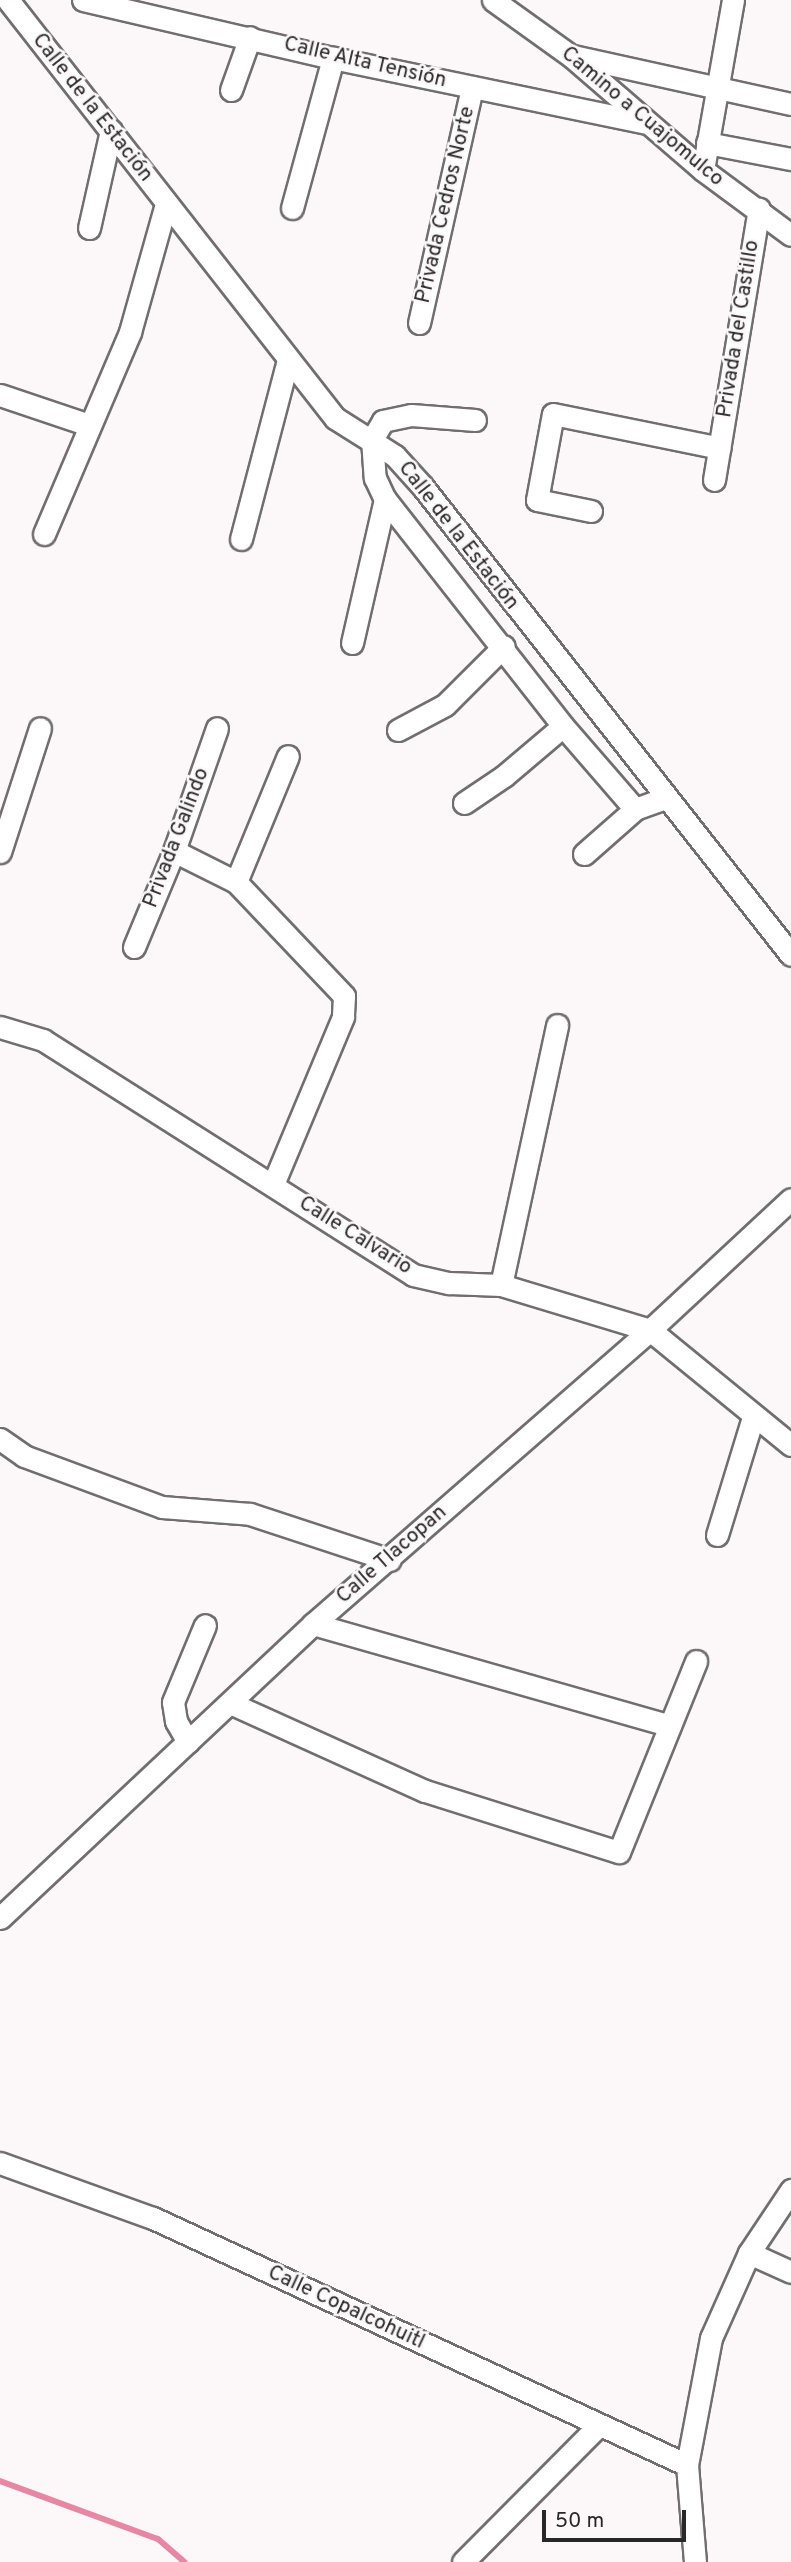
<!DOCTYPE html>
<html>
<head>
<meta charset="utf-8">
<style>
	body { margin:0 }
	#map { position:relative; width:791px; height:2562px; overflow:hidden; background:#fcf8f9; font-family:Overpass,sans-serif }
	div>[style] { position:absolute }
	.stream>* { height:6px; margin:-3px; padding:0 3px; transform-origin:3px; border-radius:3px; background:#e687a3 }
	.roads { filter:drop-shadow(2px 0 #726e6f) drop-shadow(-2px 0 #726e6f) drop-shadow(0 2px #726e6f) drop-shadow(0 -2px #726e6f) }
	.minor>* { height:21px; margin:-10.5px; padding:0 10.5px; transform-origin:10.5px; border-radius:10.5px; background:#fff }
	span { translate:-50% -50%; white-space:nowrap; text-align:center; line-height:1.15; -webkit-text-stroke:5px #fcf8f9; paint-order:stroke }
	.street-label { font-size:21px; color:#292728 }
	.scale { position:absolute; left:542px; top:2510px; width:144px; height:32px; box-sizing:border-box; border:4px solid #292728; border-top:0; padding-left:9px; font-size:21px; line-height:24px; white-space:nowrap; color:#292728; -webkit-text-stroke:5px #fcf8f9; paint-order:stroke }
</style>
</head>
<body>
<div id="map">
	<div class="stream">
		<i style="left:0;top:2481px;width:168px;rotate:20.2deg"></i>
		<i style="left:158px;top:2539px;width:35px;rotate:41deg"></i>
	</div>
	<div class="roads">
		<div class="minor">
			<i style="left:8px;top:0;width:531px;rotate:51.96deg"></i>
			<i style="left:335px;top:418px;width:71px;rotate:32.3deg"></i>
			<i style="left:395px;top:456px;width:42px;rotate:47.9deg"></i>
			<i style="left:423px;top:487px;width:595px;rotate:51.82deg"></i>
			<i style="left:83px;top:0;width:257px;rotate:13.1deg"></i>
			<i style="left:333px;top:58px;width:321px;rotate:11.7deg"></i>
			<i style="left:493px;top:0;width:96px;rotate:35.7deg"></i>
			<i style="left:571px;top:56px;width:174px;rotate:40.8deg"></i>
			<i style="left:703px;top:170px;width:109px;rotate:36.5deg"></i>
			<i style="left:573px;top:56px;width:223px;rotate:12.4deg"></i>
			<i style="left:231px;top:90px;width:56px;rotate:-70.3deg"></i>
			<i style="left:707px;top:143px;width:86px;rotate:10.8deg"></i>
			<i style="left:703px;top:170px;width:173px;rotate:-80deg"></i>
			<i style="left:292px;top:208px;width:156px;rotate:-74.7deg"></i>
			<i style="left:89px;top:228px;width:100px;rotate:-77.3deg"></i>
			<i style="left:419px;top:323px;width:242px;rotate:-77.3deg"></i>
			<i style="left:0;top:395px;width:94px;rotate:18.6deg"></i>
			<i style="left:475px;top:420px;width:64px;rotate:-175.5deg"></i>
			<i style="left:411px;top:415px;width:29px;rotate:168deg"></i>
			<i style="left:383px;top:421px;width:21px;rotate:121deg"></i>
			<i style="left:372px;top:439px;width:39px;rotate:86deg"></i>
			<i style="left:375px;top:478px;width:23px;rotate:65deg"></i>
			<i style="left:385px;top:499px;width:288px;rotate:51.9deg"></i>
			<i style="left:563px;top:726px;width:110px;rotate:49.1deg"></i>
			<i style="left:635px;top:809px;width:32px;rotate:-20deg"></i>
			<i style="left:714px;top:480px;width:275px;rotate:-80.6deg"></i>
			<i style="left:591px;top:511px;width:55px;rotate:-168.5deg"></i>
			<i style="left:537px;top:500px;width:87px;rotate:-79.5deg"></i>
			<i style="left:553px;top:414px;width:170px;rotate:11.5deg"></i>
			<i style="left:44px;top:534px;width:220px;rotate:-66.9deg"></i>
			<i style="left:130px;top:332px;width:133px;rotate:-74.3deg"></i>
			<i style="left:241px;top:539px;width:185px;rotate:-75.3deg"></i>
			<i style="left:352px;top:643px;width:148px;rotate:-77.1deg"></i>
			<i style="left:398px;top:730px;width:53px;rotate:-28deg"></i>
			<i style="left:445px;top:705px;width:83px;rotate:-45deg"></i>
			<i style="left:464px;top:803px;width:48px;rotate:-34deg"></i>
			<i style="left:504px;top:776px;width:77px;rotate:-40.3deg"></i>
			<i style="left:174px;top:851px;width:69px;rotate:26.6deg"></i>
			<i style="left:236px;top:882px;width:157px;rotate:46.5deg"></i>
			<i style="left:344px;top:996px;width:21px;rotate:93deg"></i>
			<i style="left:343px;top:1017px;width:181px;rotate:112.7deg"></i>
			<i style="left:0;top:852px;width:130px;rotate:-72.1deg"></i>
			<i style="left:584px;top:854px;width:68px;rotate:-41.4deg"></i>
			<i style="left:236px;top:882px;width:136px;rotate:-67.6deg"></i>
			<i style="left:134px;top:947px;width:104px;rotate:-67.4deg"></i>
			<i style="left:174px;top:851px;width:130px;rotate:-70.7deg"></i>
			<i style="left:0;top:1027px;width:45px;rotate:16.8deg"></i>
			<i style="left:43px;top:1040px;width:438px;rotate:32.4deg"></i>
			<i style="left:413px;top:1275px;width:37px;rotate:13deg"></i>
			<i style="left:449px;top:1283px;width:52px;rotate:2.2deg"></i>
			<i style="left:501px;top:1285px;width:156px;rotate:16.8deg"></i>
			<i style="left:650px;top:1330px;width:182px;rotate:39.2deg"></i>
			<i style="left:501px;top:1285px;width:266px;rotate:-77.8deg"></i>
			<i style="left:0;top:1439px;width:29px;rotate:35deg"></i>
			<i style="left:24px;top:1456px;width:147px;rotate:20.3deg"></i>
			<i style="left:162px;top:1507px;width:88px;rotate:4.5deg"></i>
			<i style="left:250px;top:1514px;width:147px;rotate:18.2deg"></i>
			<i style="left:717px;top:1535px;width:123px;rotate:-73deg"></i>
			<i style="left:313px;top:1624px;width:371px;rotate:15.9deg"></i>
			<i style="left:230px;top:1703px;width:214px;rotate:24.3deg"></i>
			<i style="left:425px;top:1791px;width:203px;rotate:17.5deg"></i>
			<i style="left:619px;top:1852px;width:206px;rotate:-68deg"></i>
			<i style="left:188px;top:1742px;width:24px;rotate:-120deg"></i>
			<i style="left:176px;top:1721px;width:19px;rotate:-99deg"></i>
			<i style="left:173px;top:1702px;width:83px;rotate:-67.4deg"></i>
			<i style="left:0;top:1918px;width:429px;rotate:-43.2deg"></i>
			<i style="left:313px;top:1624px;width:447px;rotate:-41.1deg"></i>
			<i style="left:650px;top:1330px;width:192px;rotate:-42.9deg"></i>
			<i style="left:0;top:2163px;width:163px;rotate:19.8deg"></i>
			<i style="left:153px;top:2218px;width:588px;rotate:24.82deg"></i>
			<i style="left:749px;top:2253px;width:46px;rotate:24.3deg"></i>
			<i style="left:463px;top:2562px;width:192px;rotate:-45.2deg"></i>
			<i style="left:695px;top:2562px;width:97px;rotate:-94.7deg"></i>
			<i style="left:687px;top:2465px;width:129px;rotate:-79.3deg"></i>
			<i style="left:711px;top:2338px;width:93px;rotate:-65.9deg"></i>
			<i style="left:749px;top:2253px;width:76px;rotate:-56.3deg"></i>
		</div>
	</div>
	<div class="street-label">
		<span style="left:365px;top:63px;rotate:13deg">Calle Alta Tensión</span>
		<span style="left:92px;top:108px;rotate:52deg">Calle de la Estación</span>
		<span style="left:642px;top:117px;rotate:40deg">Camino a Cuajomulco</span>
		<span style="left:446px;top:205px;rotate:-77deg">Privada Cedros Norte</span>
		<span style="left:739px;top:329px;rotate:-81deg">Privada del Castillo</span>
		<span style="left:458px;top:536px;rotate:52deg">Calle de la Estación</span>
		<span style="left:177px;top:838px;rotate:-69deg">Privada Galindo</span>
		<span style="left:355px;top:1236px;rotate:32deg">Calle Calvario</span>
		<span style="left:392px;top:1555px;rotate:-41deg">Calle Tlacopan</span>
		<span style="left:346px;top:2308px;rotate:25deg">Calle Copalcohuitl</span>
	</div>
	<div class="scale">50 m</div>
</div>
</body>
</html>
